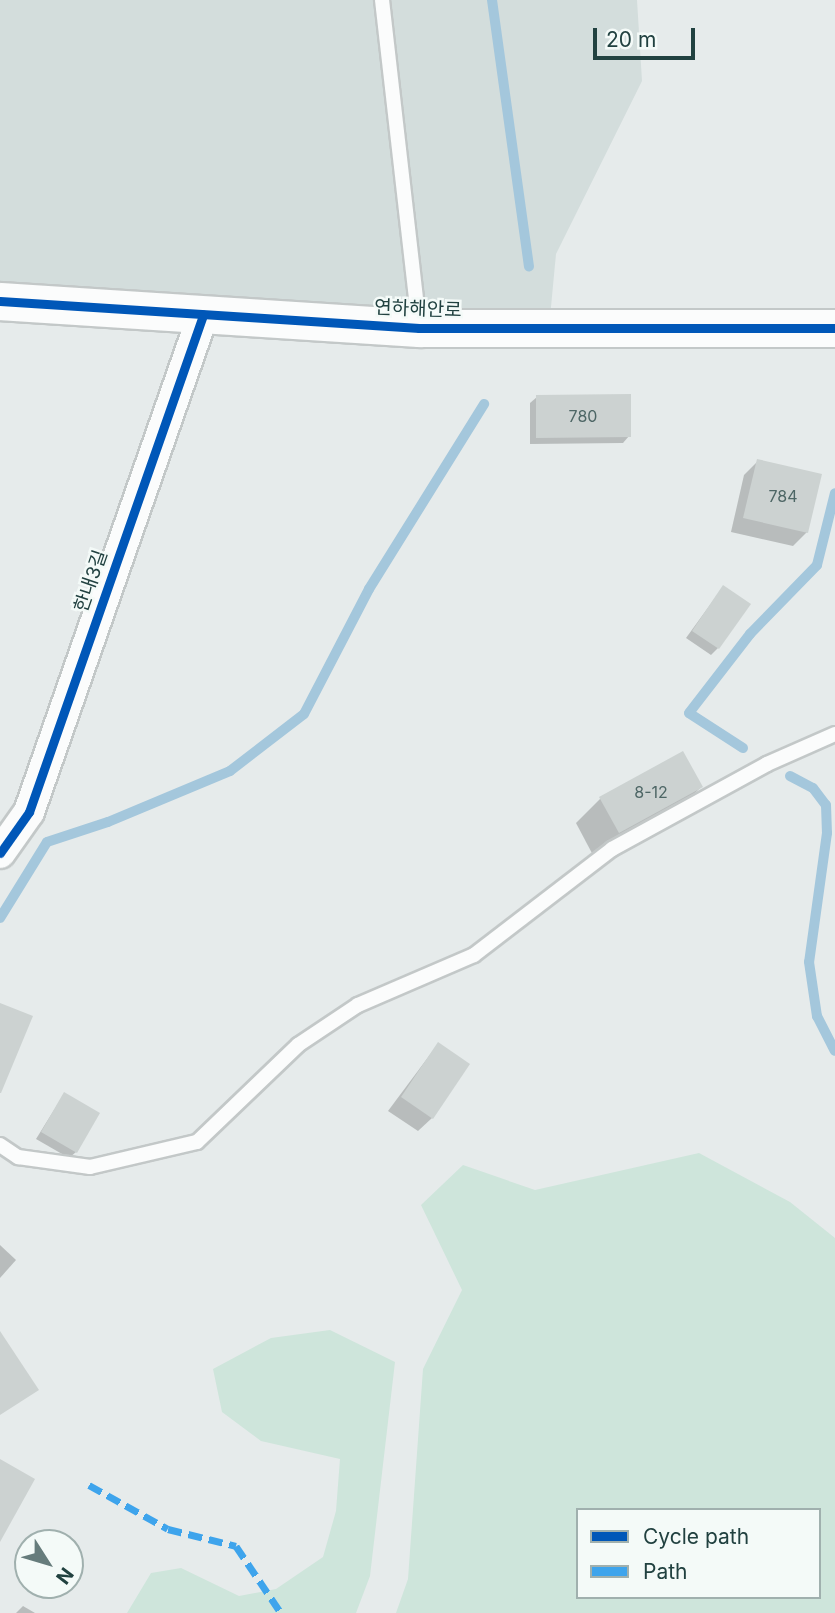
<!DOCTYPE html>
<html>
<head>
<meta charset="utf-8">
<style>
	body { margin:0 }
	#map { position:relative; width:835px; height:1613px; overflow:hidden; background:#e6ebeb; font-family:Inter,"Noto Sans KR",sans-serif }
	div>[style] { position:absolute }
	.built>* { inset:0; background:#d3dddc }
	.green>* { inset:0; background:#cee5db }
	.shadow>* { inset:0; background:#0003 }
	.stream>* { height:10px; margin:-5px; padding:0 5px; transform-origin:5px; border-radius:5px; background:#a4c7dc }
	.building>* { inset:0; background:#ccd2d1 }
	.roads { filter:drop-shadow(2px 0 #c3c8c8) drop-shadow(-2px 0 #c3c8c8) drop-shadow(0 2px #c3c8c8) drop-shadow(0 -2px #c3c8c8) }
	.service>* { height:14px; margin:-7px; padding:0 7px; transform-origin:7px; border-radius:7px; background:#fbfcfc }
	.minor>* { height:30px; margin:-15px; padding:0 15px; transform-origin:15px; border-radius:15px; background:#fbfcfc }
	.tertiary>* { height:37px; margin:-18.5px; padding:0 18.5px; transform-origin:18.5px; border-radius:18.5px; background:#fbfcfc }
	.quiet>* { height:7px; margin-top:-3.5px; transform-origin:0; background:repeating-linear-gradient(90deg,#3ea4ec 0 14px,transparent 0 21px) }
	.cycleway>* { height:9px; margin:-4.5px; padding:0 4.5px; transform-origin:4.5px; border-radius:4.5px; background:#0057b8 }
	span { translate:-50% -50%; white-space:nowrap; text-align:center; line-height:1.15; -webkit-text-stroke:5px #f4faf8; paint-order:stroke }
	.number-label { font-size:16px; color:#4d6665 }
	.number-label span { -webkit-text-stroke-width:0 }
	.street-label { font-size:19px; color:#214140 }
	.legend { position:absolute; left:576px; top:1508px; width:245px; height:91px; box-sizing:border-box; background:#f4faf8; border:2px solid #a0b0ae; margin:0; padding:9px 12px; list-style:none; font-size:21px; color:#214140 }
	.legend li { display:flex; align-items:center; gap:14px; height:35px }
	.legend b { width:35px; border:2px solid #a0b0ae }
	.north { position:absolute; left:14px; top:1529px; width:70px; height:70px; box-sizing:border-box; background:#f4faf8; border:2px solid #a0b0ae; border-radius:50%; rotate:127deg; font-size:19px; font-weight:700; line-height:28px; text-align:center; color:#214140 }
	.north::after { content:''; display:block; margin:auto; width:24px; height:32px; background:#667c7c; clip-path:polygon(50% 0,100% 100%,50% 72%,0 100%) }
	.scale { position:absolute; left:593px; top:28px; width:102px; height:32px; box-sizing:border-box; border:4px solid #214140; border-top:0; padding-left:9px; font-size:21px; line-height:24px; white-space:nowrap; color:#214140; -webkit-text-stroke:5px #f4faf8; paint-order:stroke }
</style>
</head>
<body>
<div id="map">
	<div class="built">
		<i style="clip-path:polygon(0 0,637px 0,642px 81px,556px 254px,549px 328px,0 301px)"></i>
	</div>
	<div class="green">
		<i style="clip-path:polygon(evenodd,699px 1153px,790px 1202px,835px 1238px,835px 1613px,396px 1613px,408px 1579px,423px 1369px,462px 1290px,421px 1205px,463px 1165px,535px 1190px,699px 1153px,578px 1510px,819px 1510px,819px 1597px,578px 1597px,578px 1510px)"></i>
		<i style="clip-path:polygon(330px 1330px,395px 1362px,370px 1576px,356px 1613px,127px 1613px,151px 1573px,181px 1568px,239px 1596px,276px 1589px,323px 1557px,336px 1511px,340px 1459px,261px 1441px,222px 1412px,213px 1369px,271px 1338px)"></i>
	</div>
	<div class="shadow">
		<i style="clip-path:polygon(537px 397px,629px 436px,623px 443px,530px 444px,530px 403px)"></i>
		<i style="clip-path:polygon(758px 461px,807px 532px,793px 546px,731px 532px,744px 475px)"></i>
		<i style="clip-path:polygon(723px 587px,718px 648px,711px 655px,686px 638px)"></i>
		<i style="clip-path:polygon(701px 787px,676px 812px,594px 857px,576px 823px,600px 799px)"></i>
		<i style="clip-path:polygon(438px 1044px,432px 1118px,418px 1131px,388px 1111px)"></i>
		<i style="clip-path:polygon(64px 1094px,76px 1152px,69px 1158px,36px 1139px)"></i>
		<i style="clip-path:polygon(0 1245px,16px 1260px,0 1278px)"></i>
		<i style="clip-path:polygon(23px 1606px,35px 1613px,16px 1613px)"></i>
	</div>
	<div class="stream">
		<i style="left:492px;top:0;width:269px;rotate:82.1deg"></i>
		<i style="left:743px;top:748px;width:64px;rotate:-147.1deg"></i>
		<i style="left:689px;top:713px;width:100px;rotate:-52.3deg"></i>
		<i style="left:750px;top:634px;width:96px;rotate:-45.8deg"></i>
		<i style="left:817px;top:565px;width:74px;rotate:-76deg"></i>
		<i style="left:790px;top:776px;width:26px;rotate:28deg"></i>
		<i style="left:813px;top:788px;width:21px;rotate:53deg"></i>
		<i style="left:826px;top:805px;width:28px;rotate:88deg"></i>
		<i style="left:827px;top:833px;width:130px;rotate:97.9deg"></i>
		<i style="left:809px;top:962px;width:55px;rotate:81.6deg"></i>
		<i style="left:817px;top:1016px;width:39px;rotate:63deg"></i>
		<i style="left:0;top:918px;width:89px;rotate:-58.3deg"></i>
		<i style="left:47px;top:842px;width:64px;rotate:-18.2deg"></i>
		<i style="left:108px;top:822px;width:132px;rotate:-22.7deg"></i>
		<i style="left:230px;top:771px;width:93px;rotate:-37.6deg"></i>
		<i style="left:304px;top:714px;width:141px;rotate:-62.5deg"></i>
		<i style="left:369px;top:589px;width:218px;rotate:-58.1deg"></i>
	</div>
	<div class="building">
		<i style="clip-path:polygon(631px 394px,631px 437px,536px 438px,536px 395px)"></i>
		<i style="clip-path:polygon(757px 459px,822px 474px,808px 533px,743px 518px)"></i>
		<i style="clip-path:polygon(723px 585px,751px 604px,719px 649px,692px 631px)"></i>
		<i style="clip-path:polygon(683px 751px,703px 787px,619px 833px,599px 797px)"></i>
		<i style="clip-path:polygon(0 1003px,33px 1016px,1px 1093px,0 1093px)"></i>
		<i style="clip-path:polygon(438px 1042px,470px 1064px,433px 1119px,401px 1097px)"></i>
		<i style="clip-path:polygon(64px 1092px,100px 1113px,77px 1153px,41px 1132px)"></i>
		<i style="clip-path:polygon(0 1331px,39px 1390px,0 1415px)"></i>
		<i style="clip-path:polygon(0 1459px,35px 1479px,0 1542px)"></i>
	</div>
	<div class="roads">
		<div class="service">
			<i style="left:382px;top:0;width:329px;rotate:83.5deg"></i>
			<i style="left:0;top:1145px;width:22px;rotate:34deg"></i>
			<i style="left:18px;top:1157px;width:73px;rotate:7.9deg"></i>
			<i style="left:90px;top:1167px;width:110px;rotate:-13.2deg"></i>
			<i style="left:197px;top:1142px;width:140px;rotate:-43.8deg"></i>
			<i style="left:298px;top:1045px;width:72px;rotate:-33.7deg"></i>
			<i style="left:358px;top:1005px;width:126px;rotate:-23.3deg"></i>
			<i style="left:474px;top:955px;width:174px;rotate:-37.5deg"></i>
			<i style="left:612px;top:849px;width:177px;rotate:-28.7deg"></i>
			<i style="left:767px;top:764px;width:74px;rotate:-23.8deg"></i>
		</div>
		<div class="minor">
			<i style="left:0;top:853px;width:50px;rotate:-54.7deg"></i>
			<i style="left:29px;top:812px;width:527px;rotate:-70.7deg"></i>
		</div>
		<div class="tertiary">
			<i style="left:0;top:301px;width:420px;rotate:3.7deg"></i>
			<i style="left:419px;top:328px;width:416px"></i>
		</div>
	</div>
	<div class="quiet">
		<i style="left:89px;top:1485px;width:90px;rotate:29.1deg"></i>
		<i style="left:168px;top:1529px;width:70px;rotate:14deg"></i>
		<i style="left:236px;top:1546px;width:81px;rotate:56.1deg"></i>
	</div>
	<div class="cycleway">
		<i style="left:0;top:301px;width:420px;rotate:3.7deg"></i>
		<i style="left:419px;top:328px;width:416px"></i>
		<i style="left:0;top:853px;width:50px;rotate:-54.7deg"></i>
		<i style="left:29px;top:812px;width:527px;rotate:-70.7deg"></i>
	</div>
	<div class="number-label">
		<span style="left:583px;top:416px">780</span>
		<span style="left:783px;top:496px">784</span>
		<span style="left:651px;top:792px">8-12</span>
	</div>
	<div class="street-label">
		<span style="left:418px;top:309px;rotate:2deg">연하해안로</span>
		<span style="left:91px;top:581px;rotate:-71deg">한내3길</span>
	</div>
	<ul class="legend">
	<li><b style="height:9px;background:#0057b8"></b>Cycle path</li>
	<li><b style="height:9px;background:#3ea4ec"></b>Path</li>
	</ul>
	<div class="north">N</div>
	<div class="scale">20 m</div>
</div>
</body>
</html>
